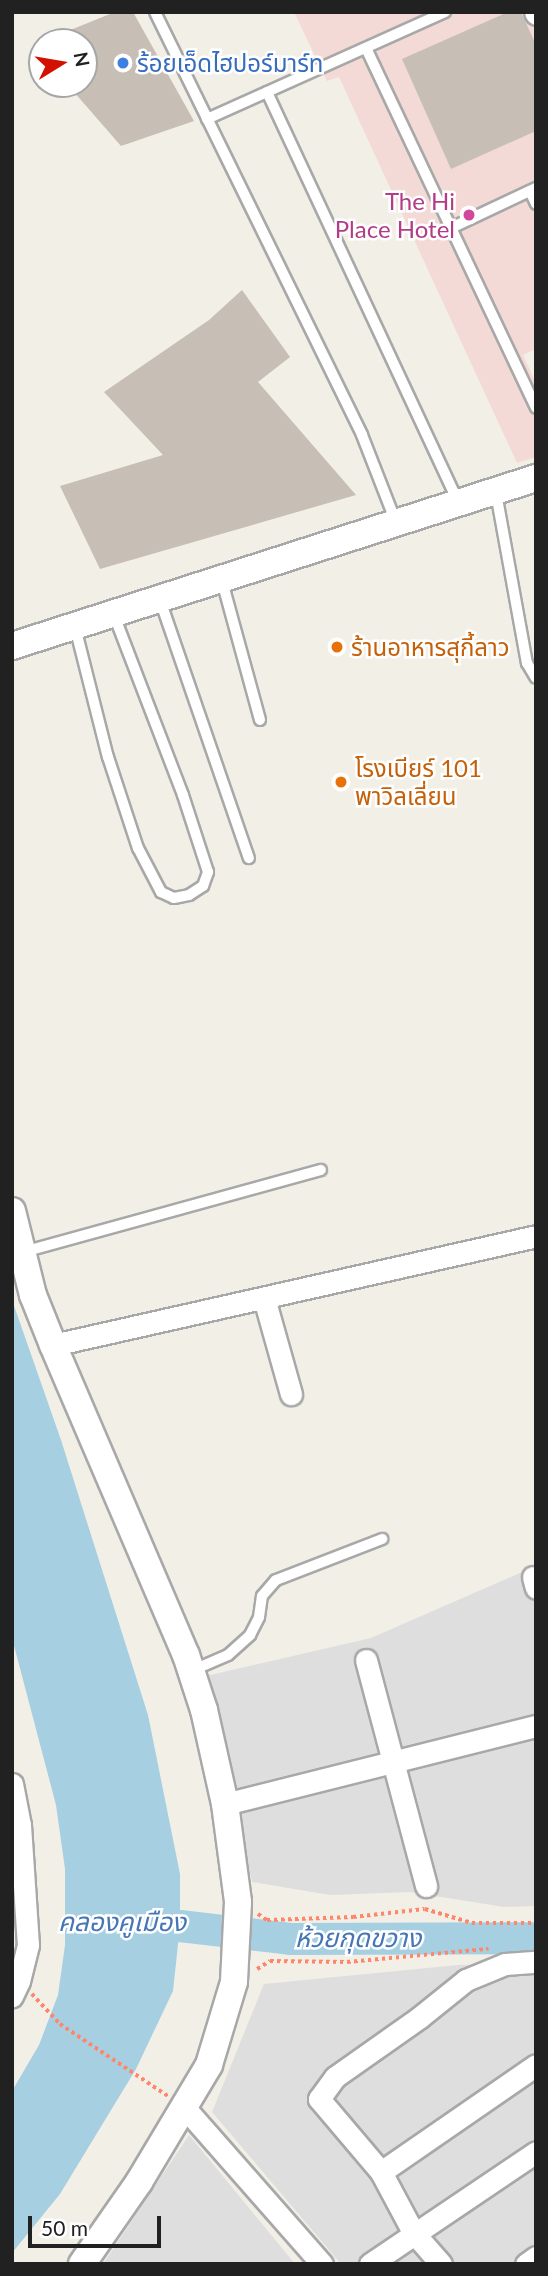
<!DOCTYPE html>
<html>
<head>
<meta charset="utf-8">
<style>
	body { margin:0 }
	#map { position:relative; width:548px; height:2276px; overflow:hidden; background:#f2efe7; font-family:Lato,"Noto Sans Thai",sans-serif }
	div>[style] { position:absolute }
	.residential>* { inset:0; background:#dfdede }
	.commercial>* { inset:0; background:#f3dad6 }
	.water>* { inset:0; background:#a6cfe1 }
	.river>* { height:32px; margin:-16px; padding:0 16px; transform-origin:16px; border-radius:16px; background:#a6cfe1 }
	.building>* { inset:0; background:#c7beb6 }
	.path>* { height:3.5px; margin-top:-1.75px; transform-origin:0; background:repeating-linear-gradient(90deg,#ff866b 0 3.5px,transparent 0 7px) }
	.roads { filter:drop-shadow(2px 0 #a8a8a8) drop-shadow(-2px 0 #a8a8a8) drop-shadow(0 2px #a8a8a8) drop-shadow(0 -2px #a8a8a8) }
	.service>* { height:10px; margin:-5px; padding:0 5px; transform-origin:5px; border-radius:5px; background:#fff }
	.minor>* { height:21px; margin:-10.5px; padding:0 10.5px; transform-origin:10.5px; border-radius:10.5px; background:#fff }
	.tertiary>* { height:26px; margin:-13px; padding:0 13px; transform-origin:13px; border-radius:13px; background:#fff }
	.dots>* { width:19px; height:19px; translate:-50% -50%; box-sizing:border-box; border:4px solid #fff; border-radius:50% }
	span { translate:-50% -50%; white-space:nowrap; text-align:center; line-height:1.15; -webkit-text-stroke:5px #fff; paint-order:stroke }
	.shop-label { font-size:24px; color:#366cbe }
	.left { translate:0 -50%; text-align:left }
	.hotel-label { font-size:24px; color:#b23c85 }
	.right { translate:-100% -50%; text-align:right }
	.food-label { font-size:24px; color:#c56008 }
	.water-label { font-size:26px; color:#4776b6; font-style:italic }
	.frame { position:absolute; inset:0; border:14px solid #212121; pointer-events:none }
	.north { position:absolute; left:28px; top:28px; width:70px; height:70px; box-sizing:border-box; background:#fff; border:2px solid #a6a6a6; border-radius:50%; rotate:79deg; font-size:19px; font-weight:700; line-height:28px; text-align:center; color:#212121 }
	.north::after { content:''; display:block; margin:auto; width:24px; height:32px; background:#d21100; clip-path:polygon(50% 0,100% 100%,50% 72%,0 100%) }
	.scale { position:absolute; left:28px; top:2216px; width:133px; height:32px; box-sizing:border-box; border:4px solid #212121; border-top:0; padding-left:9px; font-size:21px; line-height:24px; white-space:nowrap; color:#212121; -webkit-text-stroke:5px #fff; paint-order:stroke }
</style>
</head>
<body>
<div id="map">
	<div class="residential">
		<i style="clip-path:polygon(536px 1566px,536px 1906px,504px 1907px,410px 1892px,330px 1895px,252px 1882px,206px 1676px,371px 1638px)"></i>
		<i style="clip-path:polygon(536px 1964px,536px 2264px,341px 2264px,212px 2112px,264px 1984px,458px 1965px)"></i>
		<i style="clip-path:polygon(189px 2135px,295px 2264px,103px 2264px)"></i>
	</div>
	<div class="commercial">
		<i style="clip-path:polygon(294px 12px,536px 12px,536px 349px,523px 355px,536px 383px,536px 457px,517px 463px,339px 77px,327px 81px)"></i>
	</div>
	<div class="water">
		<i style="clip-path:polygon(12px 1300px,61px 1440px,148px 1715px,180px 1874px,180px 1926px,173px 1991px,136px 2069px,60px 2194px,12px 2253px,12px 2091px,39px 2045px,58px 1995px,65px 1945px,65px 1869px,56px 1805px,12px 1638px)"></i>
	</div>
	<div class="river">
		<i style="left:180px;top:1926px;width:111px;rotate:6.7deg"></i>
		<i style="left:290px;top:1939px;width:246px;rotate:-0.2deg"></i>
	</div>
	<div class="building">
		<i style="clip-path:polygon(115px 12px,133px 12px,194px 121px,121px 146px,67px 84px,84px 84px,84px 42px,43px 41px)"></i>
		<i style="clip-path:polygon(508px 12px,521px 12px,536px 45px,536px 131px,451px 169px,402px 59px)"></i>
		<i style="clip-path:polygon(242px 290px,290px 357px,258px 382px,356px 495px,100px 569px,60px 486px,163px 455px,104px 392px,209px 320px)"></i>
	</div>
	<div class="path">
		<i style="left:258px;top:1914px;width:11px;rotate:34deg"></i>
		<i style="left:267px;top:1920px;width:86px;rotate:-2deg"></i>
		<i style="left:353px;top:1917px;width:72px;rotate:-6.3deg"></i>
		<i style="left:425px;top:1909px;width:49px;rotate:16.6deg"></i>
		<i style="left:472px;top:1923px;width:64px"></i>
		<i style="left:257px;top:1969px;width:15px;rotate:-32deg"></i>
		<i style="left:270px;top:1961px;width:77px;rotate:0.7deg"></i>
		<i style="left:347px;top:1962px;width:142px;rotate:-5.3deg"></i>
		<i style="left:32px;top:1994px;width:41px;rotate:47deg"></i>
		<i style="left:60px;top:2024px;width:130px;rotate:33.7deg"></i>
	</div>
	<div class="roads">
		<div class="service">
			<i style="left:155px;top:12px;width:471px;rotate:63.9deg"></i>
			<i style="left:362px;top:435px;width:93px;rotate:68.7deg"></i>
			<i style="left:366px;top:48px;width:398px;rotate:64.7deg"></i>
			<i style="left:267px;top:92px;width:452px;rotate:65deg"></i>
			<i style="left:207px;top:119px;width:261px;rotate:-24.2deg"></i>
			<i style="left:530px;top:191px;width:14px;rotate:65deg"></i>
			<i style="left:451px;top:228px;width:94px;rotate:-25.2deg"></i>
			<i style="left:496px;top:493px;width:173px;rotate:79.7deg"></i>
			<i style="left:527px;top:663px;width:17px;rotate:59deg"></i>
			<i style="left:222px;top:581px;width:144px;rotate:74.7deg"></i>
			<i style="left:160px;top:600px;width:273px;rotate:71deg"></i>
			<i style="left:75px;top:627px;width:134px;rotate:75.8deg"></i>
			<i style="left:108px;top:757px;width:96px;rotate:71.8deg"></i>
			<i style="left:138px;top:848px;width:50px;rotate:62.4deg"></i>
			<i style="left:161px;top:892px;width:14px;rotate:25deg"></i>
			<i style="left:174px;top:898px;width:15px;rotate:-11deg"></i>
			<i style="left:189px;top:895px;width:17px;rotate:-33deg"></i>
			<i style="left:203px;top:886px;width:15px;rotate:-70deg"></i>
			<i style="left:208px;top:872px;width:81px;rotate:-108deg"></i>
			<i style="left:183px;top:795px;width:193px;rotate:-111deg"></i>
			<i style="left:23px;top:1252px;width:309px;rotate:-15.4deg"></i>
			<i style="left:191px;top:1671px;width:40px;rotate:-23.4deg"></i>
			<i style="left:228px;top:1655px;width:30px;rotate:-42deg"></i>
			<i style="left:250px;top:1635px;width:20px;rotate:-63deg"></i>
			<i style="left:259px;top:1617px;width:21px;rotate:-82deg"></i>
			<i style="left:262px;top:1596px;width:21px;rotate:-49deg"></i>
			<i style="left:276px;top:1580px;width:114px;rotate:-21.1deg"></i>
		</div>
		<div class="minor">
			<i style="left:535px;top:12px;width:2px;rotate:63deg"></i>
			<i style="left:264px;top:1298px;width:100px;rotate:74.3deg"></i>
			<i style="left:53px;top:1345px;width:495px;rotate:-12.7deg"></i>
			<i style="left:533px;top:1577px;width:11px;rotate:75deg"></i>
			<i style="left:366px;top:1660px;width:234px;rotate:75.1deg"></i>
			<i style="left:12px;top:1784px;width:42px;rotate:79deg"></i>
			<i style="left:20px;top:1825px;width:120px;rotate:86.2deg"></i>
			<i style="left:28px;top:1945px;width:37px;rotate:104deg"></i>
			<i style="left:19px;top:1981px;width:17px;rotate:115deg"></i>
			<i style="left:225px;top:1804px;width:321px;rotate:-14.1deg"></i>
			<i style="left:184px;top:2107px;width:209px;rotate:48.7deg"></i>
			<i style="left:381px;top:2172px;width:188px;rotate:-34.6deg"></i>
			<i style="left:370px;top:2264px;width:200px;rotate:-34deg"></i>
			<i style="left:441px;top:2264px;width:43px;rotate:-131.2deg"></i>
			<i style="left:413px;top:2232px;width:68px;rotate:-118.1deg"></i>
			<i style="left:381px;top:2172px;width:96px;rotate:-130.3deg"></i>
			<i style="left:319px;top:2099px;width:27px;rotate:-54deg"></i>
			<i style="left:335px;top:2077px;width:104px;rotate:-35.2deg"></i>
			<i style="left:420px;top:2017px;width:59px;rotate:-38.8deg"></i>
			<i style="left:466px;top:1980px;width:42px;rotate:-22.3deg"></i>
			<i style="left:505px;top:1964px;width:31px;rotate:-4deg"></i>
			<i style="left:526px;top:2264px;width:12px;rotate:-35deg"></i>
		</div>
		<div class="tertiary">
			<i style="left:12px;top:646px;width:550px;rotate:-17.78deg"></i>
			<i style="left:12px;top:1211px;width:87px;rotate:76deg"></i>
			<i style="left:33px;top:1295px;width:54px;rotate:68.2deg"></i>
			<i style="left:53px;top:1345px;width:337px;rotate:66.8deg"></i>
			<i style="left:186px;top:1655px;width:58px;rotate:71.9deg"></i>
			<i style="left:204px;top:1710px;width:96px;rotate:77.4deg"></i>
			<i style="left:225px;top:1804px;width:99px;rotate:82.4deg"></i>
			<i style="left:238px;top:1902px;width:80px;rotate:92.9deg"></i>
			<i style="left:234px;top:1982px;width:87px;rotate:106.8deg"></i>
			<i style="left:209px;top:2065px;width:136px;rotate:120.9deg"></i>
			<i style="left:139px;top:2182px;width:100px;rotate:124.8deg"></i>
		</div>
	</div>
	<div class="dots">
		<i style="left:123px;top:63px;background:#3f7fe0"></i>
		<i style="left:469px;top:215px;background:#d1479c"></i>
		<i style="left:337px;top:647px;background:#e8710a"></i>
		<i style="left:341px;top:782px;background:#e8710a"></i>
	</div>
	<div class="shop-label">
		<span class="left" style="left:137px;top:63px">ร้อยเอ็ดไฮปอร์มาร์ท</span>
	</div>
	<div class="hotel-label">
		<span class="right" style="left:455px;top:215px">The Hi<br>Place Hotel</span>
	</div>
	<div class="food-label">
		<span class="left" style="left:351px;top:647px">ร้านอาหารสุกี้ลาว</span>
		<span class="left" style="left:355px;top:782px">โรงเบียร์ 101<br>พาวิลเลี่ยน</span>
	</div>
	<div class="water-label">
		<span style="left:122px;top:1922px">คลองคูเมือง</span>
		<span style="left:358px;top:1938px">ห้วยกุดขวาง</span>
	</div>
	<div class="frame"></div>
	<div class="north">N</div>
	<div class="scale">50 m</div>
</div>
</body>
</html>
